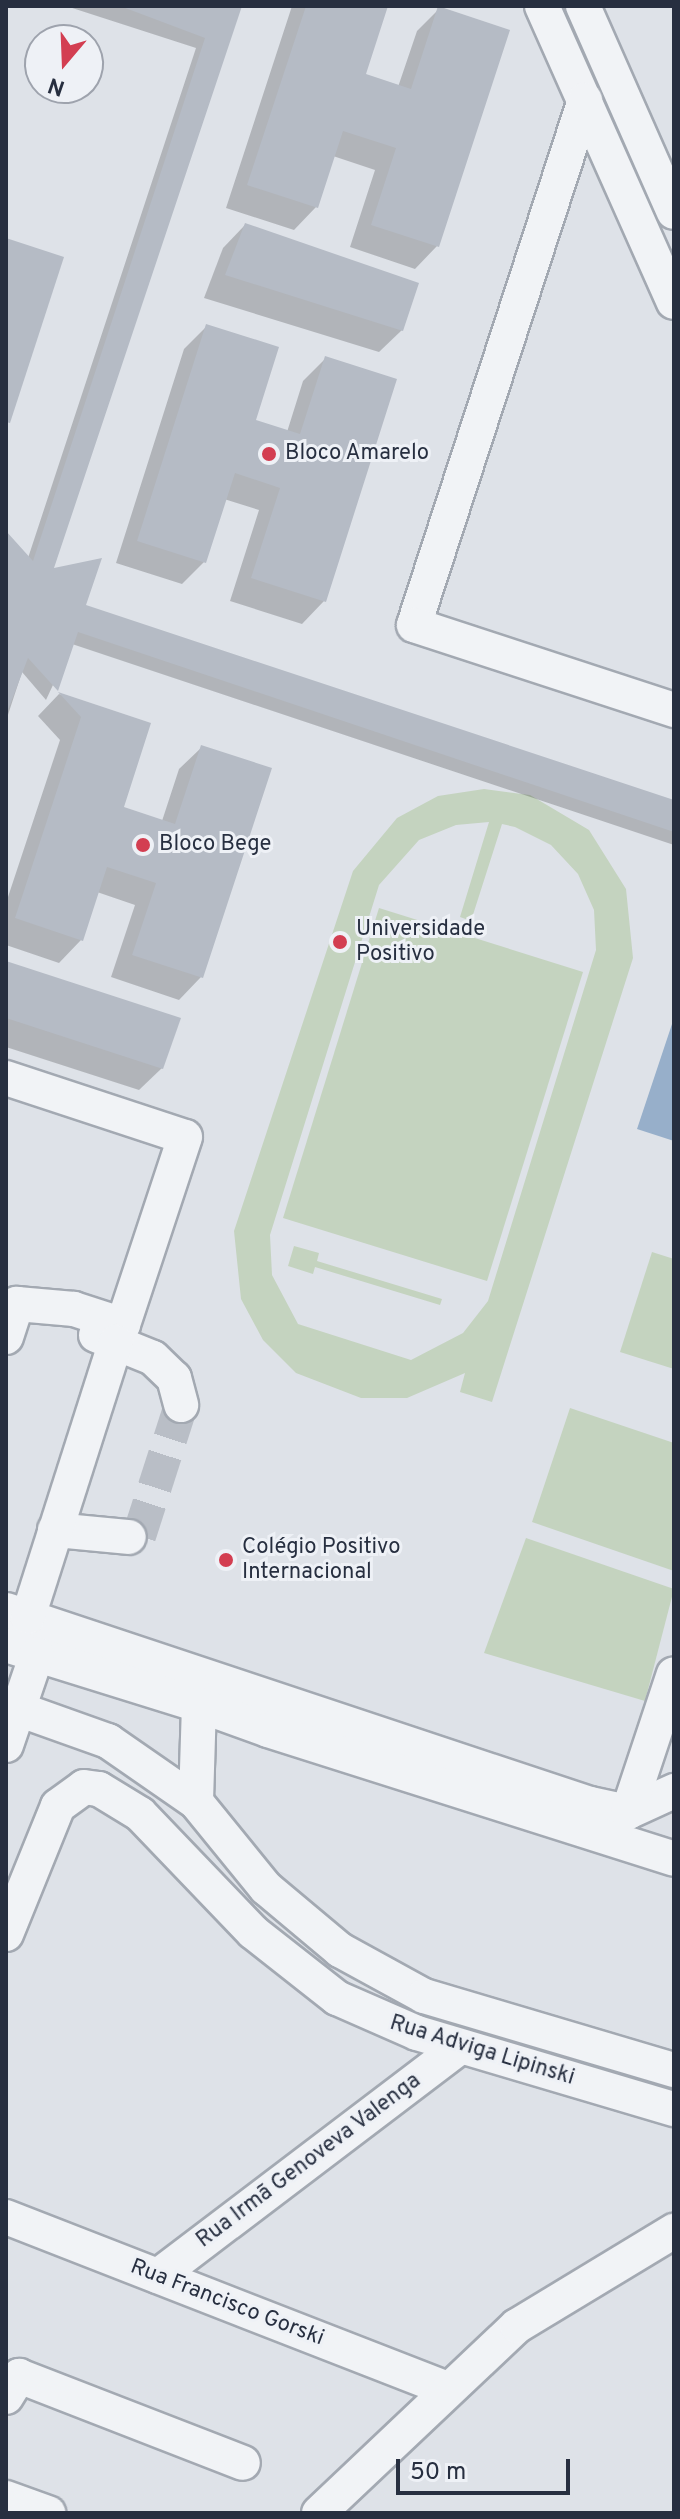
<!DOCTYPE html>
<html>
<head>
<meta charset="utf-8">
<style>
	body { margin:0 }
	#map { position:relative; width:680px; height:2519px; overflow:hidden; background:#dee2e8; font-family:Overpass,sans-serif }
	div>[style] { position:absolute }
	.green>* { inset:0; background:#c4d3bf }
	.water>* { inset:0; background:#97afca }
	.shadow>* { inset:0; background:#0003 }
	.building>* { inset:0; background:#b5bbc5 }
	.minor-tunnel>* { height:34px; margin-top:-17px; transform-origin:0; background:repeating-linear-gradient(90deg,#b9bec6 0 34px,transparent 0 51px) }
	.roads { filter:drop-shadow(2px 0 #a3a9b2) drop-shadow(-2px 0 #a3a9b2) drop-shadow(0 2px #a3a9b2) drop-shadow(0 -2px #a3a9b2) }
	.minor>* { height:34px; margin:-17px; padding:0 17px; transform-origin:17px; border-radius:17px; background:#f1f3f6 }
	.dots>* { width:22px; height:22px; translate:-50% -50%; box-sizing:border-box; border:4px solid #eef1f6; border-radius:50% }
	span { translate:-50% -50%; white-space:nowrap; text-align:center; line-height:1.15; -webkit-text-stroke:6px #eef1f6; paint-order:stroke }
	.poi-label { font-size:22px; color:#272f40 }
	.left { translate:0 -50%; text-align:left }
	.street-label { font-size:22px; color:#272f40 }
	.frame { position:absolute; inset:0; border:8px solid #272f40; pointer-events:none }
	.north { position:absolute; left:24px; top:24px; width:80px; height:80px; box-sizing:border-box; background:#eef1f6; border:2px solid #9ea3ad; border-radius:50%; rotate:199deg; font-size:22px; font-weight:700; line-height:32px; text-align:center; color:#272f40 }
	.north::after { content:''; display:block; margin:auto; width:28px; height:36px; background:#d33e51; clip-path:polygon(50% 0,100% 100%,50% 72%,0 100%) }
	.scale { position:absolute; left:396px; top:2459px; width:174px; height:36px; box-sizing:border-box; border:4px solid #272f40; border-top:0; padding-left:10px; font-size:24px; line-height:28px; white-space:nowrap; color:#272f40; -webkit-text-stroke:6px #eef1f6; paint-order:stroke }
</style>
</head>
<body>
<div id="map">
	<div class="green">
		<i style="clip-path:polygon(evenodd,484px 789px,530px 795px,589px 830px,626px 889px,633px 958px,492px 1402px,460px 1392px,465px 1373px,407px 1398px,361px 1398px,296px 1373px,263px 1340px,241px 1299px,234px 1231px,353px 871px,397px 818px,438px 796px,484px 789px,489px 822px,460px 917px,471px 921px,502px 824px,515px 827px,551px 845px,578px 874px,594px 910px,596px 950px,488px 1301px,463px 1333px,411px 1360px,298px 1324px,272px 1275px,270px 1235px,379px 885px,419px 840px,456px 825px,489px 822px)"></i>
		<i style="clip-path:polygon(379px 908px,583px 972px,487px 1281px,283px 1218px)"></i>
		<i style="clip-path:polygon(294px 1246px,319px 1253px,317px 1261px,442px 1299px,440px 1305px,315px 1267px,313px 1274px,288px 1266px)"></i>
		<i style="clip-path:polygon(652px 1252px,674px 1259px,674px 1369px,620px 1352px)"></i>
		<i style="clip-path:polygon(570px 1408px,674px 1443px,674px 1571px,532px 1522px)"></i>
		<i style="clip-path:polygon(526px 1538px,674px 1589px,645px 1701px,484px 1653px)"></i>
	</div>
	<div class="water">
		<i style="clip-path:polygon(674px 1018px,674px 1141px,637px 1129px)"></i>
	</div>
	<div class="shadow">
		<i style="clip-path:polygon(66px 6px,240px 6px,51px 571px,84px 606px,674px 804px,674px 845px,72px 644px,46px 700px,22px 672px,6px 721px,6px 534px,28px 558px,196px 48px)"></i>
		<i style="clip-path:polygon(292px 6px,386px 6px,363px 76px,398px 87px,417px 31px,439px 9px,437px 246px,415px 269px,350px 247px,375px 170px,333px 156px,316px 207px,294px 230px,226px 208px)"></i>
		<i style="clip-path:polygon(245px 225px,402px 330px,379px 352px,204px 298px,223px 248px)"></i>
		<i style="clip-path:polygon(207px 326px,253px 422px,287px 432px,303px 381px,326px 358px,324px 601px,302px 624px,230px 601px,259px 510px,224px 499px,204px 562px,182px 584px,116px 563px,184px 349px)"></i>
		<i style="clip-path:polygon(59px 694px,149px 724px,121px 808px,162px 821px,179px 769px,202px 747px,201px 977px,179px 1000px,111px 977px,135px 905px,97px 892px,81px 940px,59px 963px,6px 945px,6px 903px,60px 740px,38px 716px)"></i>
		<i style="clip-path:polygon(6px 963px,162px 1068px,139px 1090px,6px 1047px)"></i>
	</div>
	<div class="building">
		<i style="clip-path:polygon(120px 6px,242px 6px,54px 568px,102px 558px,86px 605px,674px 800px,674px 832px,78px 632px,58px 691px,28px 658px,6px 715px,6px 531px,33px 561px,205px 38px)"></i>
		<i style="clip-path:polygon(306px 6px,388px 6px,366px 74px,411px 89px,438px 6px,510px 30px,439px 247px,371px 225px,396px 148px,343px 131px,318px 208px,247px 185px)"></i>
		<i style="clip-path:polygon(245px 223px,419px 283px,403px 331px,225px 275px)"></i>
		<i style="clip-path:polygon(6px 238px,64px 257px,10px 423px,6px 422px)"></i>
		<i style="clip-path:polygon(206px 324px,279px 347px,256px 420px,300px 434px,325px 356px,397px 379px,326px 602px,251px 578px,280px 488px,235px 473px,206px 563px,137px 541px)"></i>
		<i style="clip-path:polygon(58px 692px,151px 723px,124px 807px,175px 824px,201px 745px,272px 768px,203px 978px,132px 955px,156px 883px,107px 867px,83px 941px,15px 918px,81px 717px)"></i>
		<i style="clip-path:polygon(6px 961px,181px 1018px,163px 1069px,6px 1018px)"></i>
	</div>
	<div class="minor-tunnel">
		<i style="left:129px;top:1537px;width:10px;rotate:-6deg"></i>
		<i style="left:139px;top:1536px;width:138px;rotate:-72.2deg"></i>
	</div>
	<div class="roads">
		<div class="minor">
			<i style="left:542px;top:6px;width:324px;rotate:66deg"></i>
			<i style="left:583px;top:6px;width:225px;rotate:66.2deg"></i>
			<i style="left:585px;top:100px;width:552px;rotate:108.04deg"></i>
			<i style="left:414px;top:625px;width:274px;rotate:18.1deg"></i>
			<i style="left:6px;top:1078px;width:188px;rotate:18.2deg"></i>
			<i style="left:185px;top:1137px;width:198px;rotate:108.3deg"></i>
			<i style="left:123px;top:1325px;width:52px;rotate:-161.9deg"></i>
			<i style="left:74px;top:1309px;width:57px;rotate:-175deg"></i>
			<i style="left:96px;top:1335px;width:61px;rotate:22deg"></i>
			<i style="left:153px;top:1358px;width:29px;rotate:44deg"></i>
			<i style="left:174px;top:1378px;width:28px;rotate:75deg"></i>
			<i style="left:6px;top:1337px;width:35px;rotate:-72deg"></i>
			<i style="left:55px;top:1530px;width:74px;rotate:5.4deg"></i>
			<i style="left:6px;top:1610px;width:615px;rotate:18.38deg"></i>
			<i style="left:590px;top:1804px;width:39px;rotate:12deg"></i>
			<i style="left:628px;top:1812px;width:51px;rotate:-24.5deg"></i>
			<i style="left:28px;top:1617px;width:289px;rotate:-72.3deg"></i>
			<i style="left:6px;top:1645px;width:202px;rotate:17.3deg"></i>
			<i style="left:199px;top:1705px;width:97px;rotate:91.8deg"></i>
			<i style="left:196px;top:1802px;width:111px;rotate:50.9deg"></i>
			<i style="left:266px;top:1888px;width:97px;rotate:40deg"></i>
			<i style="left:340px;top:1950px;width:96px;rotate:28.7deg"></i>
			<i style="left:424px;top:1996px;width:261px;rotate:16.5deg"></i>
			<i style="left:191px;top:1685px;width:22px;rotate:68deg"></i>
			<i style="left:199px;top:1705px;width:73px;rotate:19.9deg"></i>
			<i style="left:268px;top:1730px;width:426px;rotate:17.6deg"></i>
			<i style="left:18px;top:1709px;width:96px;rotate:19.6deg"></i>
			<i style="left:108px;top:1741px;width:107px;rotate:34.7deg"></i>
			<i style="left:6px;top:1745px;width:96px;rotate:-71.2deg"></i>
			<i style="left:628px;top:1812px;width:145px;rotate:-71.6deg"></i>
			<i style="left:6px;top:1934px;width:138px;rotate:-67.9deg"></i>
			<i style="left:58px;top:1806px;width:32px;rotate:-36deg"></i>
			<i style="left:84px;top:1787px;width:15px;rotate:8deg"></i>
			<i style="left:99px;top:1789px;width:48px;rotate:31.4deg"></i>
			<i style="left:140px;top:1814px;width:163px;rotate:46.2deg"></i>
			<i style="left:253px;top:1932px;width:107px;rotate:38.2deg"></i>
			<i style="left:337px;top:1998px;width:87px;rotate:23.6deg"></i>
			<i style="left:417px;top:2033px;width:268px;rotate:16.5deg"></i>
			<i style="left:6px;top:2217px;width:474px;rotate:21.3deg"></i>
			<i style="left:158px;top:2276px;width:379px;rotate:-37.2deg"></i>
			<i style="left:6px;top:2397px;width:25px;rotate:-58deg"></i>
			<i style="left:19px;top:2376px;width:240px;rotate:21.2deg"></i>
			<i style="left:6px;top:2498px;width:45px;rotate:19.7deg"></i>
			<i style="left:319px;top:2513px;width:272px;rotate:-43.4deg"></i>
			<i style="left:517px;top:2326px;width:184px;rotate:-31.2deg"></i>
		</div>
	</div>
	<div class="dots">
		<i style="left:269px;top:454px;background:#d33e51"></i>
		<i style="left:143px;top:845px;background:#d33e51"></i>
		<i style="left:340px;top:942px;background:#d33e51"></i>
		<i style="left:226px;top:1560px;background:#d33e51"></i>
	</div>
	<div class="poi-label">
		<span class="left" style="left:285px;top:454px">Bloco Amarelo</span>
		<span class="left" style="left:159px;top:845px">Bloco Bege</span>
		<span class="left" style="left:356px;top:942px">Universidade<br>Positivo</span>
		<span class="left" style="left:242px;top:1560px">Colégio Positivo<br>Internacional</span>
	</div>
	<div class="street-label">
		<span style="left:482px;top:2051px;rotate:17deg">Rua Adviga Lipinski</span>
		<span style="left:309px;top:2161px;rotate:-37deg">Rua Irmã Genoveva Valenga</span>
		<span style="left:227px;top:2303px;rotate:21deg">Rua Francisco Gorski</span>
	</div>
	<div class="frame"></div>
	<div class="north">N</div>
	<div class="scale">50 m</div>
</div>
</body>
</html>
